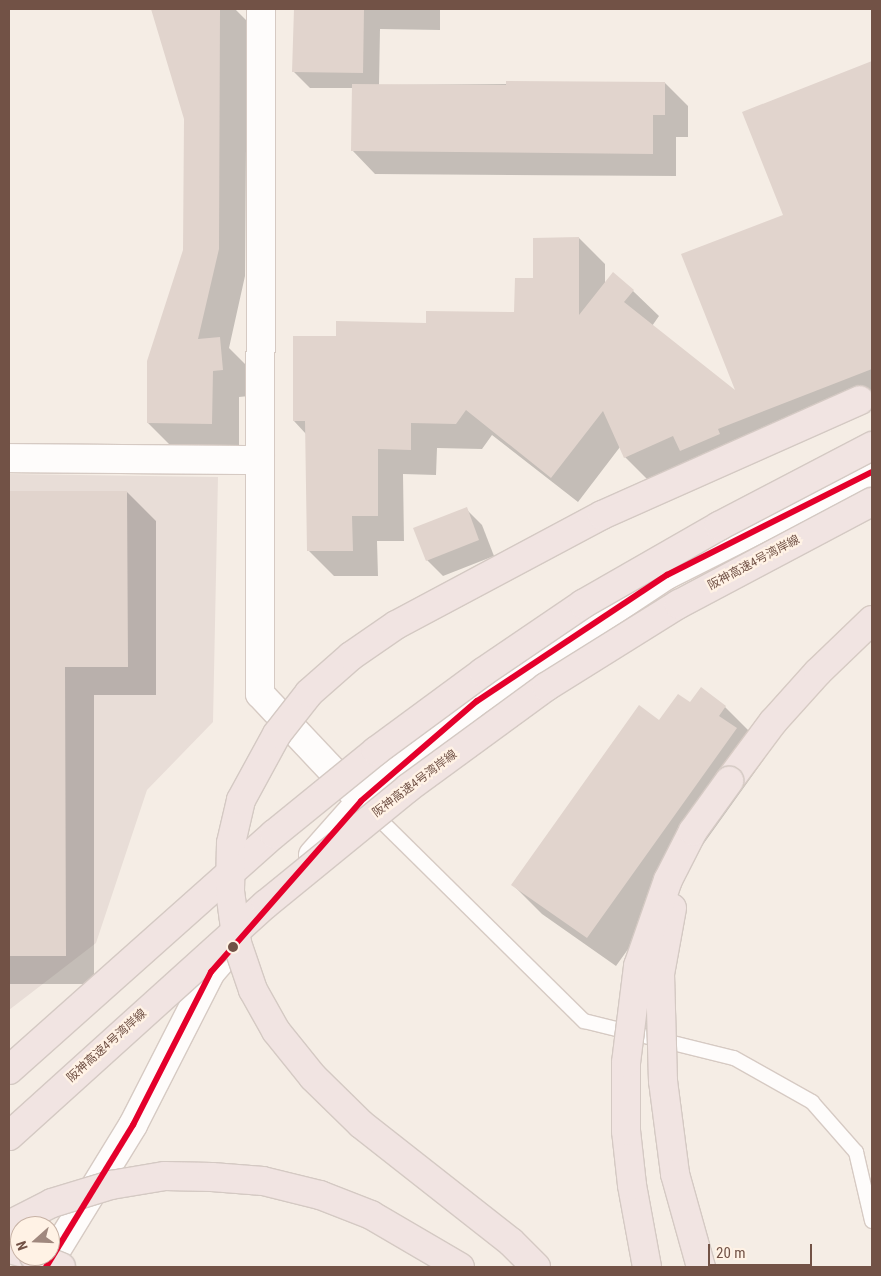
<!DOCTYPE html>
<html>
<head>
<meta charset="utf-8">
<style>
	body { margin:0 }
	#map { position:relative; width:881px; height:1276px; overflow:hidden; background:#f5ede5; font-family:"Roboto Condensed","Noto Sans JP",sans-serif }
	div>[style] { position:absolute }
	.industrial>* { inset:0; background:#e8ddd7 }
	.shadow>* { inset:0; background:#0003 }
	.building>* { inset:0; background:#e1d4cd }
	.roads { filter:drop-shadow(1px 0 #d6cac3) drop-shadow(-1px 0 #d6cac3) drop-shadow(0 1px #d6cac3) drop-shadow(0 -1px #d6cac3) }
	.lane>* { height:14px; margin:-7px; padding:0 7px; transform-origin:7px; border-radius:7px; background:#fefcfb }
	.street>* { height:28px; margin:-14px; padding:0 14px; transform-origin:14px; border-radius:14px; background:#fefcfb }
	.secondary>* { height:28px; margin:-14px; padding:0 14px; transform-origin:14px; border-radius:14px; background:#fefcfb }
	.highway>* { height:28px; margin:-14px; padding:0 14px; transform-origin:14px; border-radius:14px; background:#f1e4e2 }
	.bridges { filter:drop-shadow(1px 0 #d4c9c3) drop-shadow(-1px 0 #d4c9c3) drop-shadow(0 1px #d4c9c3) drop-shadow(0 -1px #d4c9c3) }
	.highway-bridge>* { height:28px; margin:-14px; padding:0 14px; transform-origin:14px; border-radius:14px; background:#f1e4e2 }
	.bus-1>* { height:6px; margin:-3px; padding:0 3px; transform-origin:3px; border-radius:3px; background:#e4002b }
	.dots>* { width:14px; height:14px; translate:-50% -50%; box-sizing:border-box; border:2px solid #fff2e5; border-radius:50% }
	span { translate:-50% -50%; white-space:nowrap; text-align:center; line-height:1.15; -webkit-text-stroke:4.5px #fff2e5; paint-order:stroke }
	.street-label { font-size:12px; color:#725246 }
	.frame { position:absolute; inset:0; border:10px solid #725246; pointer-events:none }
	.north { position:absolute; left:10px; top:1216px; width:50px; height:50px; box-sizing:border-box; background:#fff2e5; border:1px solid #c7b2a5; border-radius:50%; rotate:250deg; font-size:14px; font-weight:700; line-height:20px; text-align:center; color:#725246 }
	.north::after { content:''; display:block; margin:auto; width:18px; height:22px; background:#a0887e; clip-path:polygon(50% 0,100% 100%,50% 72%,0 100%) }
	.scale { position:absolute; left:708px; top:1244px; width:104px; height:22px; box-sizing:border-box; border:2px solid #725246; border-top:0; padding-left:6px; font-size:15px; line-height:18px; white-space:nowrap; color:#725246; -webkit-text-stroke:4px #fff2e5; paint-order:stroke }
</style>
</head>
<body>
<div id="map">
	<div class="industrial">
		<i style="clip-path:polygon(9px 474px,218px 477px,213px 722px,147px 790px,96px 943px,9px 1010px)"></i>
	</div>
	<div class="shadow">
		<i style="clip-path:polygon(152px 9px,235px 9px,247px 21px,245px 276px,229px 348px,246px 365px,249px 396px,239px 397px,239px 451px,175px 450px,148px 423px,184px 250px,185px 119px)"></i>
		<i style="clip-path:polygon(295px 9px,440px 9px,440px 30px,380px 29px,379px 85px,665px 83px,688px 106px,688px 137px,676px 137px,676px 176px,375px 174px,352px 150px,353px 88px,310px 88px,293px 71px)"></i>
		<i style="clip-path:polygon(872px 62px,872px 405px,651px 483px,625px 457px,620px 447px,578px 502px,492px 435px,482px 449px,437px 448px,436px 475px,403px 474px,404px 541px,377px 541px,378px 576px,334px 576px,308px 550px,306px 434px,294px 421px,337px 337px,516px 313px,534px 279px,579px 238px,605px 264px,605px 285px,613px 274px,633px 291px,659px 316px,652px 326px,738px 394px,784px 215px,744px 112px)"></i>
		<i style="clip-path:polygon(9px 492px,127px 492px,156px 521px,156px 695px,94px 695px,94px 984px,9px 984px)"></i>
		<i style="clip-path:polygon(466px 509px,482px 525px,494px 556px,443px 576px,427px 560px)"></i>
		<i style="clip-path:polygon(690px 704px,725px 707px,754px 736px,750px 743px,765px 758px,616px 966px,542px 914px,513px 885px,659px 721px)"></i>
	</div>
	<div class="building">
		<i style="clip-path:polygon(151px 9px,220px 9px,219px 249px,198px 339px,220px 337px,223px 370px,213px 371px,212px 424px,147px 423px,147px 361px,183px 250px,184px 119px)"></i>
		<i style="clip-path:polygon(294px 9px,364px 9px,363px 73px,292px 72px)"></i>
		<i style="clip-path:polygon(872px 61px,872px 369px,718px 429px,720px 434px,680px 451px,673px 436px,624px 458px,603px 411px,551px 478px,466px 410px,456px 424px,411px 423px,411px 450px,378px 449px,378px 516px,352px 516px,353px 551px,307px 551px,305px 421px,293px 421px,293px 336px,336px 336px,336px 321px,426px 323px,426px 311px,514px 312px,515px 278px,533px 278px,533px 238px,579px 237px,579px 315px,613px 272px,634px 290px,624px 302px,735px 390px,681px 254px,783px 215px,742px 112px)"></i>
		<i style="clip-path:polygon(506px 81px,665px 82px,665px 115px,653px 115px,653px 154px,351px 151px,352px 84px,506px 85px)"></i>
		<i style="clip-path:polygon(9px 491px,127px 491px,128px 667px,65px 667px,66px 956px,9px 956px)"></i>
		<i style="clip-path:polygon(467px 507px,479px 540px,426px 561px,413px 528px)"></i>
		<i style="clip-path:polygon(701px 687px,726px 706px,719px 716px,737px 728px,587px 938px,511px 885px,639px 705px,659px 720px,678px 694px,690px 702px)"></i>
	</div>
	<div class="roads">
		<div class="lane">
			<i style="left:372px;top:812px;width:298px;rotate:44.6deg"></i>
			<i style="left:584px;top:1021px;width:154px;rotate:13.9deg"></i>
			<i style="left:734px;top:1058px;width:90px;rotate:29.4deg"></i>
			<i style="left:812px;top:1102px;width:67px;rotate:48.7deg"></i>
			<i style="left:856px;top:1152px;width:71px;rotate:76.9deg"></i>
		</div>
		<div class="street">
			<i style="left:9px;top:458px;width:251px;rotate:0.5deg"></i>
		</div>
		<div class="secondary">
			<i style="left:261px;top:9px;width:685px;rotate:90.08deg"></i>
			<i style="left:260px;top:694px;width:140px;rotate:46.7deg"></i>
			<i style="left:313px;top:855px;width:72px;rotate:-48.4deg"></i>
			<i style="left:361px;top:801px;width:153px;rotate:-40.8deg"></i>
			<i style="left:477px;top:701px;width:228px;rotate:-33.6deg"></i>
			<i style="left:667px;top:575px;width:229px;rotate:-26.7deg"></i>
			<i style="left:46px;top:1267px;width:167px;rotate:-58.5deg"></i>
			<i style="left:133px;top:1125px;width:172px;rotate:-63deg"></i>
			<i style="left:211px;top:972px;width:35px;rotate:-49deg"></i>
		</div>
		<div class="highway">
			<i style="left:729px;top:781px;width:74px;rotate:-53.3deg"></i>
			<i style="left:773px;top:722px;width:67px;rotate:-48deg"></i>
			<i style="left:818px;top:672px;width:75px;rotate:-43.9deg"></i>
			<i style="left:9px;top:1249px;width:11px;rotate:15deg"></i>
		</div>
	</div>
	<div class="bridges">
		<div class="highway-bridge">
			<i style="left:672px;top:908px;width:67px;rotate:100.3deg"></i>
			<i style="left:660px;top:974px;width:107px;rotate:88.4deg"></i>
			<i style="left:663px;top:1081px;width:94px;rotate:82.6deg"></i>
			<i style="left:675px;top:1174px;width:97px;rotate:74.4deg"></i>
			<i style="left:9px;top:1070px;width:355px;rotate:-41.7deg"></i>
			<i style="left:274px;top:834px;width:132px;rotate:-39.1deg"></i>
			<i style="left:376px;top:751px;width:133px;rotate:-36.4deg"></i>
			<i style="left:483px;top:672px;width:121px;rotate:-34.2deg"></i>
			<i style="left:583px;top:604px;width:157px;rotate:-29.8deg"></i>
			<i style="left:719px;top:526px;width:173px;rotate:-27.6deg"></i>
			<i style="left:9px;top:1136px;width:346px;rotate:-42.1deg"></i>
			<i style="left:266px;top:904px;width:183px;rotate:-39.2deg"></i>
			<i style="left:408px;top:788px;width:171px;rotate:-36.2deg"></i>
			<i style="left:546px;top:687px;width:157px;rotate:-32deg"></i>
			<i style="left:679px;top:604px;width:218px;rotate:-27.9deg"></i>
			<i style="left:9px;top:1225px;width:48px;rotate:-27.1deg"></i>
			<i style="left:52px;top:1203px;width:62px;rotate:-17deg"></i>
			<i style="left:111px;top:1185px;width:55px;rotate:-9.5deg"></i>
			<i style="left:165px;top:1176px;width:47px;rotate:1.2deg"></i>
			<i style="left:212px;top:1177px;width:51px;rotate:4.5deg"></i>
			<i style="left:263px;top:1181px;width:59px;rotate:13.8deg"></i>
			<i style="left:320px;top:1195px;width:55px;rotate:21.4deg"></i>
			<i style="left:371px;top:1215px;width:103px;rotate:30.3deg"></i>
			<i style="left:34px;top:1256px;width:29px;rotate:22deg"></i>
			<i style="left:536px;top:1267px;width:35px;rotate:-135deg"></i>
			<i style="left:511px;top:1242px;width:191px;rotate:-141.8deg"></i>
			<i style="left:361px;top:1124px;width:67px;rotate:-135.6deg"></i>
			<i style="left:313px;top:1077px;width:59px;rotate:-128.8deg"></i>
			<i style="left:276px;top:1031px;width:47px;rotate:-119.3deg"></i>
			<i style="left:253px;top:990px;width:50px;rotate:-108.8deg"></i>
			<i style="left:237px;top:943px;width:52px;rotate:-97.7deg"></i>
			<i style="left:230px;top:891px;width:48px;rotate:-88.8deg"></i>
			<i style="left:231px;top:843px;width:44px;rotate:-76.9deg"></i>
			<i style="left:241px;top:800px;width:75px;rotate:-61.4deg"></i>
			<i style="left:277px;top:734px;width:52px;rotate:-52deg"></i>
			<i style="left:309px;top:693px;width:56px;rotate:-41.4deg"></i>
			<i style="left:351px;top:656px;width:55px;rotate:-34.6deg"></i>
			<i style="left:396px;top:625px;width:234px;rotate:-28.1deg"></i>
			<i style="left:602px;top:515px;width:282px;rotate:-24deg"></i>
			<i style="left:647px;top:1267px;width:83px;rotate:-100.4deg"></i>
			<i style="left:632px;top:1185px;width:54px;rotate:-96.3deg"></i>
			<i style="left:626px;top:1131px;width:68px;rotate:-90deg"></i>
			<i style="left:626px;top:1063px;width:98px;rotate:-82.9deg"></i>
			<i style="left:638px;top:966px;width:91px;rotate:-70.8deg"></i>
			<i style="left:668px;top:880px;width:55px;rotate:-63deg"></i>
			<i style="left:693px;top:831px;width:62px;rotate:-54.2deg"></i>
		</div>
	</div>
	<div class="bus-1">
		<i style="left:46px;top:1267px;width:167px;rotate:-58.5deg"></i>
		<i style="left:133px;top:1125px;width:172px;rotate:-63deg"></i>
		<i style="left:211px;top:972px;width:227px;rotate:-48.7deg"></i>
		<i style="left:361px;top:801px;width:153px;rotate:-40.8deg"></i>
		<i style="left:477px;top:701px;width:228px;rotate:-33.6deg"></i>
		<i style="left:667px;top:575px;width:229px;rotate:-26.7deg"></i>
	</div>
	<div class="dots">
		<i style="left:233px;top:947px;background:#725246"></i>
	</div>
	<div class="street-label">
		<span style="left:754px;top:563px;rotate:-28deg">阪神高速4号湾岸線</span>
		<span style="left:415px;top:784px;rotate:-37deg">阪神高速4号湾岸線</span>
		<span style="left:107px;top:1046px;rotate:-42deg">阪神高速4号湾岸線</span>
	</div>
	<div class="frame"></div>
	<div class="north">N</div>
	<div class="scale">20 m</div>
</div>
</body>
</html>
